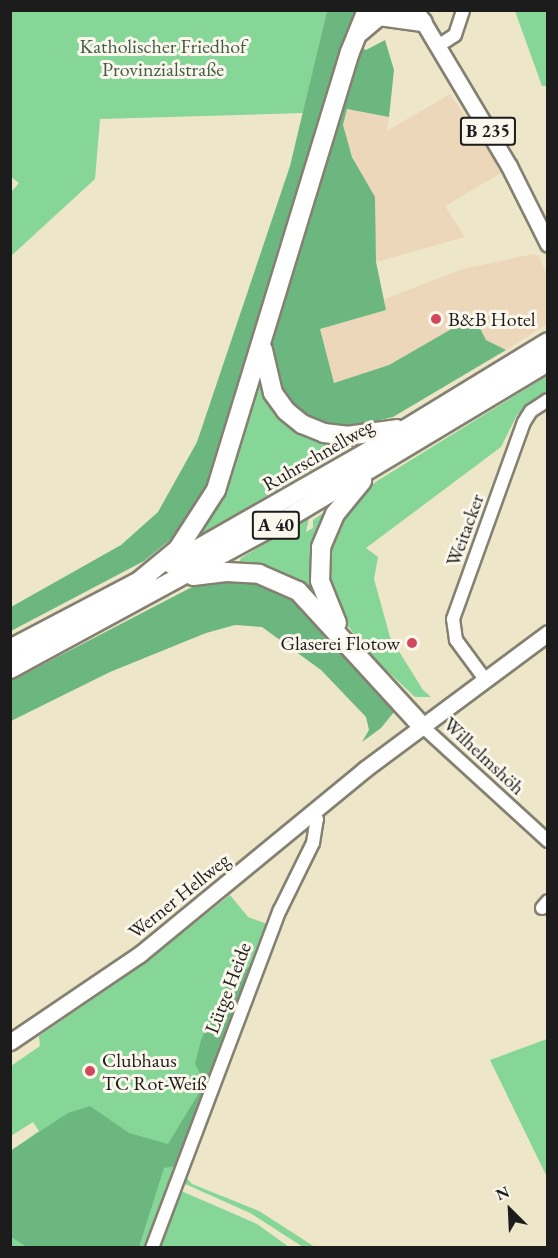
<!DOCTYPE html>
<html>
<head>
<meta charset="utf-8">
<style>
	body { margin:0 }
	#map { position:relative; width:558px; height:1258px; overflow:hidden; background:#ede6c8; font-family:"EB Garamond",serif }
	div>[style] { position:absolute }
	.built>* { inset:0; background:#edd7bb }
	.green>* { inset:0; background:#85d697 }
	.forest>* { inset:0; background:#6cb780 }
	.roads { filter:drop-shadow(2px 0 #848172) drop-shadow(-2px 0 #848172) drop-shadow(0 2px #848172) drop-shadow(0 -2px #848172) }
	.minor>* { height:12px; margin:-6px; padding:0 6px; transform-origin:6px; border-radius:6px; background:#fff }
	.major>* { height:15px; margin:-7.5px; padding:0 7.5px; transform-origin:7.5px; border-radius:7.5px; background:#fff }
	.highway>* { height:18px; margin:-9px; padding:0 9px; transform-origin:9px; border-radius:9px; background:#fff }
	.dots>* { width:16px; height:16px; translate:-50% -50%; box-sizing:border-box; border:3px solid #fbf7ec; border-radius:50% }
	span { translate:-50% -50%; white-space:nowrap; text-align:center; line-height:1.15; -webkit-text-stroke:6px #fbf7ec; paint-order:stroke }
	.shield-label span { padding:2px 4px; background:#fbf7ec; border:2px solid; border-radius:4px; -webkit-text-stroke-width:0 }
	.shield-label { font-size:18px; color:#1c1c1c; font-weight:700 }
	.park-label { font-size:20px; color:#415d47 }
	.poi-label { font-size:20px; color:#1c1c1c }
	.left { translate:0 -50%; text-align:left }
	.right { translate:-100% -50%; text-align:right }
	.street-label { font-size:20px; color:#1c1c1c }
	.frame { position:absolute; inset:0; border:12px solid #1c1c1c; pointer-events:none }
	.north { position:absolute; left:480px; top:1180px; width:60px; height:60px; -webkit-text-stroke:4px #fbf7ec; paint-order:stroke; rotate:336deg; font-size:16px; font-weight:700; line-height:24px; text-align:center; color:#1c1c1c }
	.north::after { content:''; display:block; margin:auto; width:21px; height:27px; background:#1c1c1c; clip-path:polygon(50% 0,100% 100%,50% 72%,0 100%) }
</style>
</head>
<body>
<div id="map">
	<div class="built">
		<i style="clip-path:polygon(450px 94px,503px 172px,445px 206px,465px 237px,376px 262px,358px 261px,374px 213px,375px 197px,361px 177px,346px 140px,343px 125px,347px 109px,389px 117px,387px 131px)"></i>
		<i style="clip-path:polygon(533px 254px,539px 256px,547px 275px,547px 324px,506px 350px,486px 340px,473px 317px,389px 365px,334px 383px,320px 329px,386px 310px,384px 299px,463px 269px)"></i>
	</div>
	<div class="green">
		<i style="clip-path:polygon(11px 11px,327px 11px,303px 113px,100px 119px,95px 179px,11px 256px,11px 192px,19px 183px,11px 177px)"></i>
		<i style="clip-path:polygon(515px 11px,547px 11px,547px 86px,542px 86px)"></i>
		<i style="clip-path:polygon(258px 372px,264px 391px,357px 443px,188px 542px)"></i>
		<i style="clip-path:polygon(547px 376px,547px 393px,517px 415px,501px 447px,366px 548px,378px 557px,374px 579px,390px 637px,423px 690px,431px 697px,415px 697px,366px 651px,336px 609px,324px 573px,334px 529px,358px 496px,377px 481px)"></i>
		<i style="clip-path:polygon(342px 500px,326px 521px,323px 605px,238px 566px,241px 558px,309px 518px,306px 532px,313px 528px,313px 520px)"></i>
		<i style="clip-path:polygon(230px 895px,248px 917px,270px 925px,145px 1247px,11px 1247px,11px 1151px,39px 1131px,33px 1122px,11px 1136px,11px 1066px,40px 1046px,39px 1036px,141px 966px)"></i>
		<i style="clip-path:polygon(547px 1039px,548px 1039px,547px 1177px,490px 1060px)"></i>
		<i style="clip-path:polygon(185px 1176px,192px 1184px,259px 1211px,315px 1247px,303px 1247px,250px 1213px,183px 1183px)"></i>
		<i style="clip-path:polygon(179px 1190px,257px 1224px,289px 1247px,157px 1248px)"></i>
	</div>
	<div class="forest">
		<i style="clip-path:polygon(327px 11px,358px 11px,346px 38px,366px 50px,385px 40px,394px 70px,389px 117px,347px 109px,343px 125px,352px 157px,375px 197px,376px 262px,386px 310px,320px 329px,334px 383px,389px 365px,474px 316px,486px 340px,506px 350px,393px 417px,350px 427px,317px 424px,283px 399px,271px 352px,196px 510px,176px 535px,144px 561px,11px 631px,11px 607px,121px 545px,158px 512px,197px 442px,290px 166px)"></i>
		<i style="clip-path:polygon(246px 577px,295px 595px,392px 707px,394px 712px,381px 728px,362px 742px,369px 730px,366px 717px,321px 670px,262px 627px,235px 625px,206px 633px,110px 672px,11px 721px,11px 681px,192px 587px)"></i>
		<i style="clip-path:polygon(250px 966px,254px 969px,177px 1166px,164px 1168px,139px 1247px,27px 1247px,11px 1237px,10px 1151px,68px 1113px,90px 1106px,129px 1133px,168px 1144px,205px 1083px,195px 1064px,201px 1040px,226px 986px)"></i>
	</div>
	<div class="roads">
		<div class="minor">
			<i style="left:438px;top:46px;width:20px;rotate:-33deg"></i>
			<i style="left:455px;top:35px;width:26px;rotate:-72deg"></i>
			<i style="left:484px;top:678px;width:47px;rotate:-126.4deg"></i>
			<i style="left:456px;top:640px;width:21px;rotate:-98deg"></i>
			<i style="left:453px;top:619px;width:209px;rotate:-70.2deg"></i>
			<i style="left:524px;top:422px;width:13px;rotate:-58deg"></i>
			<i style="left:531px;top:411px;width:20px;rotate:-33deg"></i>
			<i style="left:421px;top:725px;width:172px;rotate:42.4deg"></i>
			<i style="left:542px;top:908px;width:9px;rotate:-49deg"></i>
			<i style="left:152px;top:1248px;width:361px;rotate:-69.3deg"></i>
			<i style="left:280px;top:910px;width:75px;rotate:-63.8deg"></i>
			<i style="left:313px;top:843px;width:24px;rotate:-81deg"></i>
			<i style="left:317px;top:819px;width:7px;rotate:-124deg"></i>
		</div>
		<div class="major">
			<i style="left:416px;top:10px;width:182px;rotate:59.2deg"></i>
			<i style="left:509px;top:166px;width:87px;rotate:63.4deg"></i>
			<i style="left:10px;top:1042px;width:157px;rotate:-34.1deg"></i>
			<i style="left:140px;top:954px;width:291px;rotate:-39.4deg"></i>
			<i style="left:365px;top:769px;width:228px;rotate:-36.6deg"></i>
		</div>
		<div class="highway">
			<i style="left:360px;top:32px;width:25px;rotate:-40deg"></i>
			<i style="left:379px;top:16px;width:44px;rotate:7.8deg"></i>
			<i style="left:263px;top:350px;width:44px;rotate:76.9deg"></i>
			<i style="left:273px;top:393px;width:22px;rotate:54deg"></i>
			<i style="left:286px;top:411px;width:21px;rotate:39deg"></i>
			<i style="left:302px;top:424px;width:24px;rotate:22deg"></i>
			<i style="left:324px;top:433px;width:23px;rotate:7deg"></i>
			<i style="left:347px;top:436px;width:50px;rotate:-8deg"></i>
			<i style="left:171px;top:564px;width:232px;rotate:-29.7deg"></i>
			<i style="left:373px;top:449px;width:205px;rotate:-31.4deg"></i>
			<i style="left:193px;top:576px;width:33px;rotate:-7deg"></i>
			<i style="left:226px;top:572px;width:33px;rotate:3deg"></i>
			<i style="left:259px;top:574px;width:43px;rotate:23.6deg"></i>
			<i style="left:298px;top:591px;width:182px;rotate:47.5deg"></i>
			<i style="left:137px;top:583px;width:53px;rotate:-39.7deg"></i>
			<i style="left:178px;top:549px;width:70px;rotate:-57.2deg"></i>
			<i style="left:216px;top:490px;width:458px;rotate:-73deg"></i>
			<i style="left:350px;top:52px;width:45px;rotate:-68deg"></i>
			<i style="left:337px;top:623px;width:45px;rotate:-112deg"></i>
			<i style="left:320px;top:581px;width:34px;rotate:-88deg"></i>
			<i style="left:321px;top:547px;width:36px;rotate:-67deg"></i>
			<i style="left:335px;top:514px;width:43px;rotate:-50.7deg"></i>
			<i style="left:10px;top:649px;width:155px;rotate:-27.7deg"></i>
			<i style="left:10px;top:669px;width:311px;rotate:-28.5deg"></i>
			<i style="left:283px;top:521px;width:309px;rotate:-31deg"></i>
		</div>
	</div>
	<div class="dots">
		<i style="left:436px;top:319px;background:#d1495b"></i>
		<i style="left:412px;top:643px;background:#d1495b"></i>
		<i style="left:90px;top:1071px;background:#d1495b"></i>
	</div>
	<div class="shield-label">
		<span style="left:488px;top:131px">B 235</span>
		<span style="left:276px;top:525px">A 40</span>
	</div>
	<div class="park-label">
		<span style="left:163px;top:58px">Katholischer Friedhof<br>Provinzialstraße</span>
	</div>
	<div class="poi-label">
		<span class="left" style="left:448px;top:319px">B&amp;B Hotel</span>
		<span class="right" style="left:400px;top:643px">Glaserei Flotow</span>
		<span class="left" style="left:102px;top:1072px">Clubhaus<br>TC Rot-Weiß</span>
	</div>
	<div class="street-label">
		<span style="left:318px;top:455px;rotate:-30deg">Ruhrschnellweg</span>
		<span style="left:465px;top:530px;rotate:-70deg">Weitacker</span>
		<span style="left:484px;top:756px;rotate:43deg">Wilhelmshöh</span>
		<span style="left:179px;top:896px;rotate:-39deg">Werner Hellweg</span>
		<span style="left:228px;top:988px;rotate:-69deg">Lütge Heide</span>
	</div>
	<div class="frame"></div>
	<div class="north">N</div>
</div>
</body>
</html>
